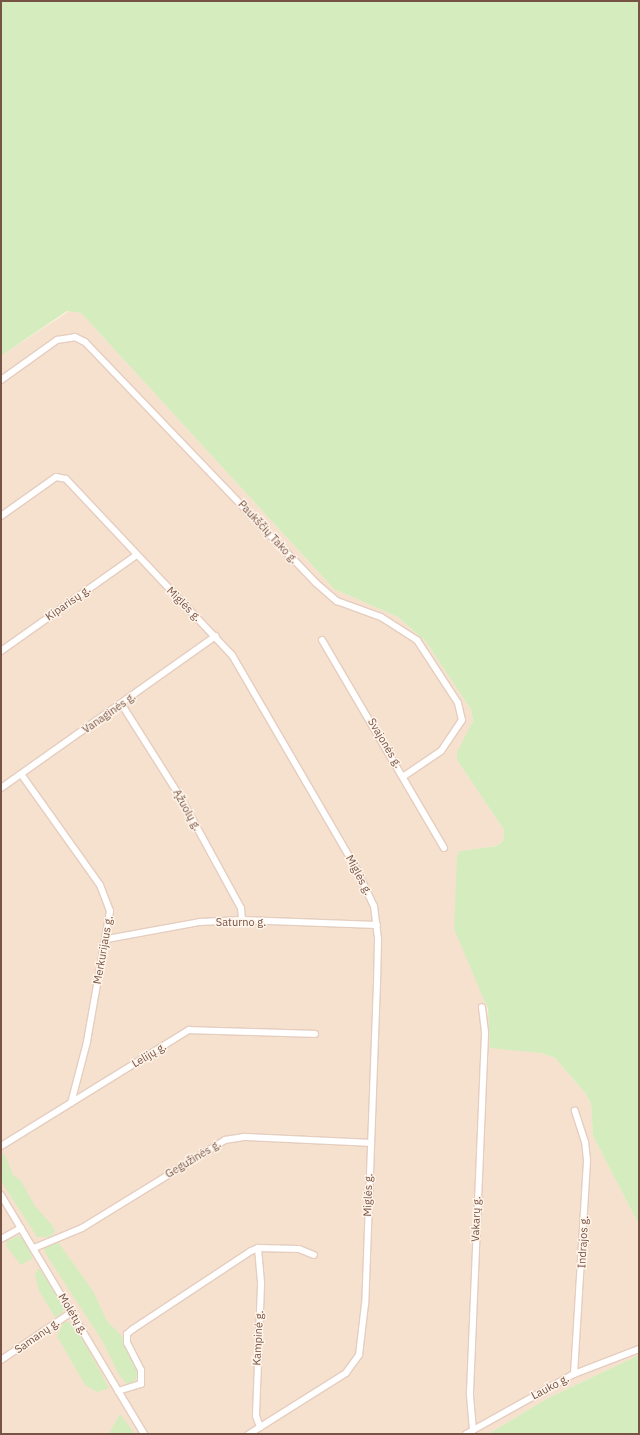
<!DOCTYPE html>
<html>
<head>
<meta charset="utf-8">
<style>
	body { margin:0 }
	#map { position:relative; width:640px; height:1435px; overflow:hidden; background:#fef0e1; font-family:"IBM Plex Sans",sans-serif }
	div>[style] { position:absolute }
	.residential>* { inset:0; background:#f6e1cf }
	.green>* { inset:0; background:#d5edbe }
	.roads { filter:drop-shadow(1px 0 #e5cdbf) drop-shadow(-1px 0 #e5cdbf) drop-shadow(0 1px #e5cdbf) drop-shadow(0 -1px #e5cdbf) }
	.minor>* { height:6px; margin:-3px; padding:0 3px; transform-origin:3px; border-radius:3px; background:#fff }
	span { translate:-50% -50%; white-space:nowrap; text-align:center; line-height:1.15; -webkit-text-stroke:3px #fff4e9; paint-order:stroke }
	.street-label { font-size:11px; color:#775346 }
	.frame { position:absolute; inset:0; border:2px solid #775346; pointer-events:none }
</style>
</head>
<body>
<div id="map">
	<div class="residential">
		<i style="clip-path:polygon(71px 310px,81px 313px,334px 589px,398px 617px,426px 642px,471px 710px,473px 721px,457px 760px,504px 830px,503px 841px,497px 846px,460px 851px,482px 990px,490px 1021px,541px 1053px,555px 1058px,585px 1093px,591px 1104px,593px 1136px,639px 1225px,639px 1355px,548px 1398px,488px 1434px,1px 1434px,1px 356px)"></i>
	</div>
	<div class="green">
		<i style="clip-path:polygon(1px 1px,639px 1px,639px 1225px,593px 1136px,591px 1104px,585px 1093px,555px 1058px,541px 1053px,490px 1048px,488px 1009px,454px 929px,457px 856px,460px 851px,497px 846px,503px 841px,504px 830px,457px 760px,457px 752px,473px 721px,471px 710px,426px 642px,398px 617px,334px 589px,81px 313px,67px 311px,1px 356px)"></i>
		<i style="clip-path:polygon(1px 1154px,5px 1155px,13px 1175px,21px 1181px,35px 1206px,53px 1226px,55px 1232px,49px 1237px,37px 1237px,1px 1181px)"></i>
		<i style="clip-path:polygon(18px 1236px,23px 1239px,33px 1258px,21px 1265px,6px 1246px,7px 1241px)"></i>
		<i style="clip-path:polygon(58px 1242px,93px 1291px,107px 1321px,121px 1335px,138px 1371px,135px 1382px,127px 1384px,119px 1375px,103px 1342px,49px 1259px,44px 1250px,46px 1246px)"></i>
		<i style="clip-path:polygon(39px 1268px,65px 1307px,61px 1315px,55px 1317px,39px 1291px,35px 1275px)"></i>
		<i style="clip-path:polygon(64px 1322px,69px 1322px,83px 1340px,109px 1388px,97px 1392px,85px 1385px,57px 1336px)"></i>
		<i style="clip-path:polygon(639px 1355px,639px 1434px,488px 1434px,548px 1398px)"></i>
		<i style="clip-path:polygon(120px 1414px,135px 1434px,109px 1434px)"></i>
	</div>
	<div class="roads">
		<div class="minor">
			<i style="left:1px;top:380px;width:69px;rotate:-35.5deg"></i>
			<i style="left:57px;top:340px;width:18px;rotate:-9deg"></i>
			<i style="left:75px;top:337px;width:11px;rotate:27deg"></i>
			<i style="left:85px;top:342px;width:334px;rotate:46.2deg"></i>
			<i style="left:316px;top:583px;width:28px;rotate:41deg"></i>
			<i style="left:337px;top:601px;width:47px;rotate:20deg"></i>
			<i style="left:381px;top:617px;width:43px;rotate:32.6deg"></i>
			<i style="left:417px;top:640px;width:75px;rotate:56.9deg"></i>
			<i style="left:458px;top:703px;width:17px;rotate:77deg"></i>
			<i style="left:462px;top:720px;width:37px;rotate:124deg"></i>
			<i style="left:441px;top:751px;width:45px;rotate:146deg"></i>
			<i style="left:1px;top:516px;width:67px;rotate:-35.3deg"></i>
			<i style="left:56px;top:477px;width:10px;rotate:11deg"></i>
			<i style="left:66px;top:479px;width:242px;rotate:46.7deg"></i>
			<i style="left:232px;top:655px;width:249px;rotate:59.8deg"></i>
			<i style="left:357px;top:870px;width:40px;rotate:65deg"></i>
			<i style="left:374px;top:906px;width:34px;rotate:83deg"></i>
			<i style="left:378px;top:940px;width:43px;rotate:91.3deg"></i>
			<i style="left:377px;top:983px;width:321px;rotate:92.1deg"></i>
			<i style="left:365px;top:1304px;width:51px;rotate:96.7deg"></i>
			<i style="left:359px;top:1355px;width:22px;rotate:126deg"></i>
			<i style="left:346px;top:1373px;width:115px;rotate:147.8deg"></i>
			<i style="left:322px;top:640px;width:241px;rotate:59.6deg"></i>
			<i style="left:1px;top:651px;width:164px;rotate:-35.3deg"></i>
			<i style="left:122px;top:705px;width:112px;rotate:57.7deg"></i>
			<i style="left:182px;top:800px;width:123px;rotate:61.4deg"></i>
			<i style="left:241px;top:908px;width:12px;rotate:85deg"></i>
			<i style="left:21px;top:774px;width:136px;rotate:54.6deg"></i>
			<i style="left:100px;top:885px;width:28px;rotate:69deg"></i>
			<i style="left:110px;top:911px;width:133px;rotate:100deg"></i>
			<i style="left:87px;top:1042px;width:63px;rotate:104.7deg"></i>
			<i style="left:1px;top:788px;width:263px;rotate:-35.3deg"></i>
			<i style="left:107px;top:939px;width:95px;rotate:-10.4deg"></i>
			<i style="left:200px;top:922px;width:42px;rotate:-2.7deg"></i>
			<i style="left:242px;top:920px;width:135px;rotate:2.1deg"></i>
			<i style="left:1px;top:1146px;width:221px;rotate:-31.7deg"></i>
			<i style="left:189px;top:1030px;width:126px;rotate:1.8deg"></i>
			<i style="left:1px;top:1195px;width:279px;rotate:59.1deg"></i>
			<i style="left:1px;top:1239px;width:23px;rotate:-29deg"></i>
			<i style="left:34px;top:1248px;width:52px;rotate:-22.6deg"></i>
			<i style="left:82px;top:1228px;width:168px;rotate:-31.6deg"></i>
			<i style="left:225px;top:1140px;width:19px;rotate:-9deg"></i>
			<i style="left:244px;top:1137px;width:126px;rotate:2.7deg"></i>
			<i style="left:258px;top:1248px;width:37px;rotate:85deg"></i>
			<i style="left:261px;top:1285px;width:131px;rotate:92.2deg"></i>
			<i style="left:256px;top:1416px;width:12px;rotate:70deg"></i>
			<i style="left:1px;top:1360px;width:86px;rotate:-34.1deg"></i>
			<i style="left:574px;top:1374px;width:214px;rotate:-86.5deg"></i>
			<i style="left:587px;top:1160px;width:18px;rotate:-96deg"></i>
			<i style="left:585px;top:1142px;width:33px;rotate:-108deg"></i>
			<i style="left:118px;top:1391px;width:24px;rotate:-17deg"></i>
			<i style="left:141px;top:1384px;width:14px;rotate:-90deg"></i>
			<i style="left:141px;top:1370px;width:30px;rotate:-117deg"></i>
			<i style="left:127px;top:1343px;width:9px;rotate:-90deg"></i>
			<i style="left:127px;top:1334px;width:8px;rotate:-40deg"></i>
			<i style="left:133px;top:1329px;width:141px;rotate:-33.5deg"></i>
			<i style="left:251px;top:1251px;width:8px;rotate:-23deg"></i>
			<i style="left:258px;top:1248px;width:41px;rotate:1.4deg"></i>
			<i style="left:299px;top:1249px;width:16px;rotate:22deg"></i>
			<i style="left:473px;top:1430px;width:38px;rotate:-95deg"></i>
			<i style="left:470px;top:1392px;width:360px;rotate:-87.6deg"></i>
			<i style="left:485px;top:1032px;width:25px;rotate:-97deg"></i>
			<i style="left:466px;top:1434px;width:124px;rotate:-29.1deg"></i>
			<i style="left:574px;top:1374px;width:70px;rotate:-21deg"></i>
		</div>
	</div>
	<div class="street-label">
		<span style="left:268px;top:532px;rotate:47deg">Paukščių Tako g.</span>
		<span style="left:68px;top:603px;rotate:-35deg">Kiparisų g.</span>
		<span style="left:184px;top:604px;rotate:45deg">Miglės g.</span>
		<span style="left:109px;top:713px;rotate:-35deg">Vanaginės g.</span>
		<span style="left:385px;top:743px;rotate:59deg">Svajonės g.</span>
		<span style="left:187px;top:810px;rotate:61deg">Ąžuolų g.</span>
		<span style="left:359px;top:875px;rotate:62deg">Miglės g.</span>
		<span style="left:241px;top:922px">Saturno g.</span>
		<span style="left:103px;top:950px;rotate:-80deg">Merkurijaus g.</span>
		<span style="left:149px;top:1055px;rotate:-31deg">Lelijų g.</span>
		<span style="left:193px;top:1159px;rotate:-31deg">Gegužinės g.</span>
		<span style="left:368px;top:1195px;rotate:-88deg">Miglės g.</span>
		<span style="left:476px;top:1219px;rotate:-88deg">Vakarų g.</span>
		<span style="left:583px;top:1242px;rotate:-87deg">Indrajos g.</span>
		<span style="left:73px;top:1314px;rotate:59deg">Molėtų g.</span>
		<span style="left:37px;top:1336px;rotate:-35deg">Samanų g.</span>
		<span style="left:258px;top:1338px;rotate:-87deg">Kampinė g.</span>
		<span style="left:550px;top:1387px;rotate:-28deg">Lauko g.</span>
	</div>
	<div class="frame"></div>
</div>
</body>
</html>
